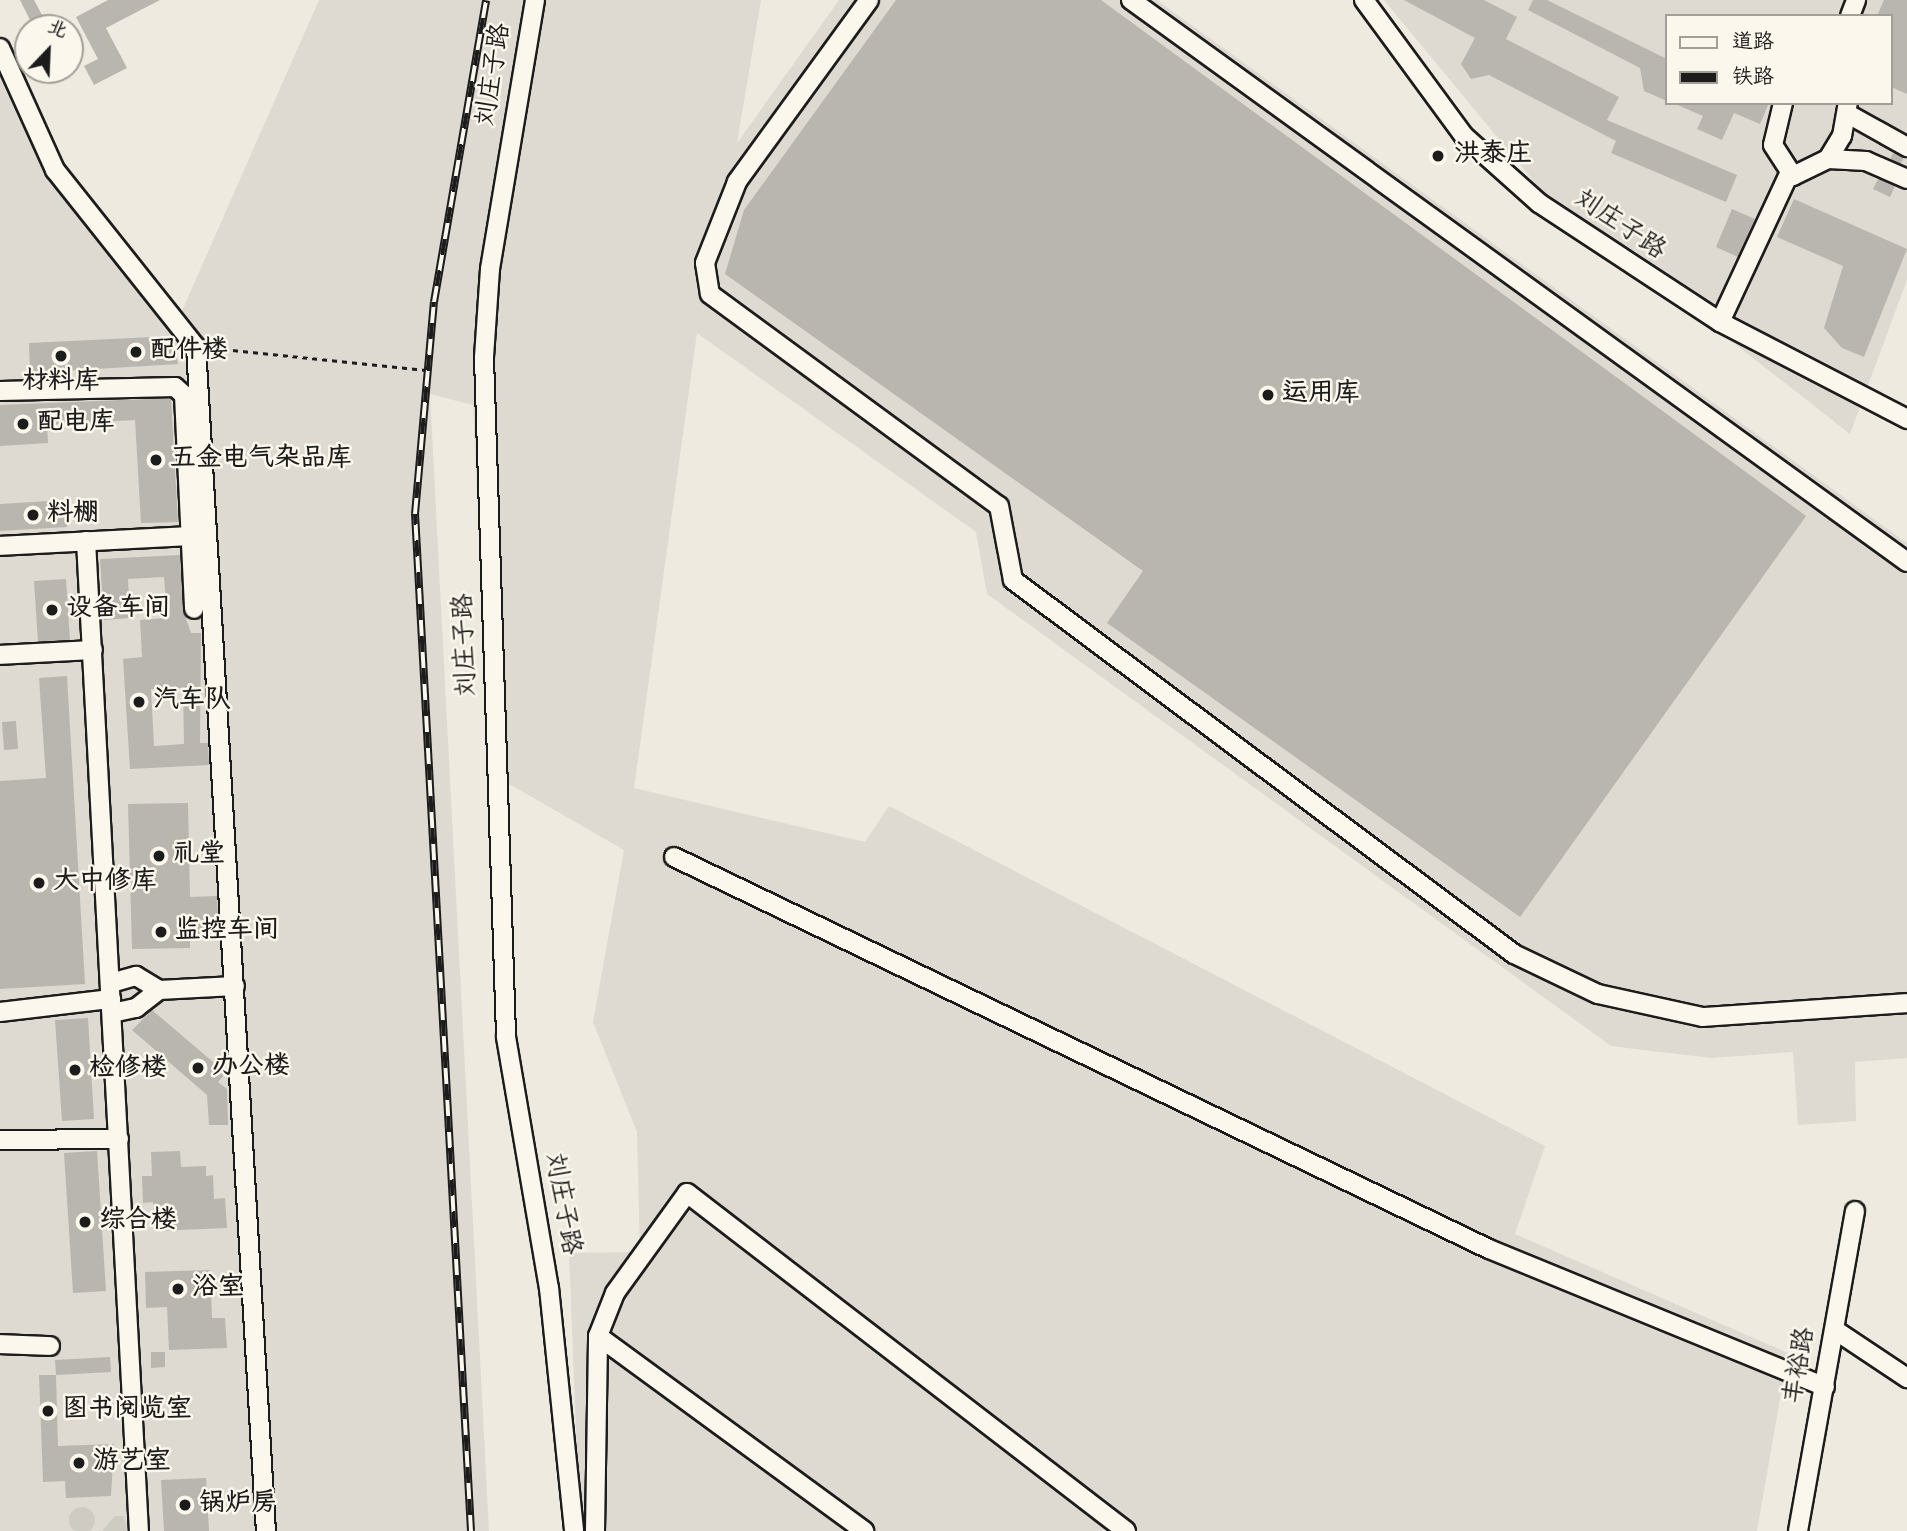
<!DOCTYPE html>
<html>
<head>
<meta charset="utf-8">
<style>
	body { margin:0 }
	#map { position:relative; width:1907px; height:1531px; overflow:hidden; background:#eeeadf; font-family:Dekko,"LXGW WenKai TC",sans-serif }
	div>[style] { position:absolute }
	.built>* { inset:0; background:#dedad1 }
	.green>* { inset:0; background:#ceccc2 }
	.round { border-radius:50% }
	.building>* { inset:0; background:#b9b6af }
	.path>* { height:2.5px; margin-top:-1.25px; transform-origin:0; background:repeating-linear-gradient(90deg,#1c1c1c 0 5px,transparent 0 10px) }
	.roads { filter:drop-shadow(2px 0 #1c1c1c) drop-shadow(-2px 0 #1c1c1c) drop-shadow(0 2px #1c1c1c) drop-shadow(0 -2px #1c1c1c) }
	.minor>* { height:18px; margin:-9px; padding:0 9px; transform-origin:9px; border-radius:9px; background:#fbf7ec }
	.rail>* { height:8px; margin-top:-4px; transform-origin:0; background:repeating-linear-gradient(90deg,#fbf7ec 0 16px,#1c1c1c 0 32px); box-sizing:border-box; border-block:2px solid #1c1c1c }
	.dots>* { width:19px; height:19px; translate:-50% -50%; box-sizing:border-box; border:4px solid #fbf7ec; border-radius:50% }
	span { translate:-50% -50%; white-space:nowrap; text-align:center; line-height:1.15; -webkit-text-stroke:5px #fbf7ec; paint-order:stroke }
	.street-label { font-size:26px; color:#1c1c1c }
	.poi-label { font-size:26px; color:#1c1c1c; font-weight:700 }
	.left { translate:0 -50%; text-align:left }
	.legend { position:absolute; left:1665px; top:14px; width:228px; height:91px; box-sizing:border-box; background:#fbf7ec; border:2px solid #a29f99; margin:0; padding:9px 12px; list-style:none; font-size:21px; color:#1c1c1c }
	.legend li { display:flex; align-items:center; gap:14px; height:35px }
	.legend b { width:35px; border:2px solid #a29f99 }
	.north { position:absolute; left:14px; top:14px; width:70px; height:70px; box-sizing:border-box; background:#fbf7ec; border:2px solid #a29f99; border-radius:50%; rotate:23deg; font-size:19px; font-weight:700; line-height:28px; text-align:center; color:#1c1c1c }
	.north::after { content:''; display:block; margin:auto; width:24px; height:32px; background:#1c1c1c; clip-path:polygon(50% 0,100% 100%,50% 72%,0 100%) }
</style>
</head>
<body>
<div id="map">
	<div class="built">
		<i style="clip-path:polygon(319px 0,761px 0,737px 143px,839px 0,1157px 0,1907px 543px,1907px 1058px,1855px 1062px,1856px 1121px,1798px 1125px,1793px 1052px,1711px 1058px,1611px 1046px,987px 594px,976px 532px,697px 333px,634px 788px,865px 842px,889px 806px,1545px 1146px,1515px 1234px,1788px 1353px,1757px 1531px,580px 1531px,569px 1253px,640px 1252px,637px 1132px,593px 1022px,624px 850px,490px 773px,473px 405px,430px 394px,489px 1531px,0 1531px,0 66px,44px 172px,174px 329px)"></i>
		<i style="clip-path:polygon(evenodd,1384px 0,1907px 0,1907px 280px,1850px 434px,1545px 195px,1384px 0,1667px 16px,1891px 16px,1891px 103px,1667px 103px,1667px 16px)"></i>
	</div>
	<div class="green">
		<i class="round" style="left:69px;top:1507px;width:26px;height:26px"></i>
		<i style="clip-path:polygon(115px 1516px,124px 1516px,127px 1531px,102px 1531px)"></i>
	</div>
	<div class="building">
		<i style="clip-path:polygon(20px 0,34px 0,49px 28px,34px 28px)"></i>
		<i style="clip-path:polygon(108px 0,160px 0,106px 28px,127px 68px,94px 85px,84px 66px,98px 59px,76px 17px)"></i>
		<i style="clip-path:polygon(896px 0,1101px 0,1806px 516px,1520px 917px,1107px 623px,1143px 571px,725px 274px,744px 210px)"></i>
		<i style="clip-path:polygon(1404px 0,1484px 0,1517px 17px,1506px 39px,1619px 97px,1607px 120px,1737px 175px,1726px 202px,1611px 153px,1616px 141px,1489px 75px,1471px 79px,1461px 64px,1475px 38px)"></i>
		<i style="clip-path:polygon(1533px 0,1547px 0,1667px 59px,1667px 101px,1644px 91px,1640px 68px,1528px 10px)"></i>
		<i style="clip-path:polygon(1884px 0,1907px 0,1907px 94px,1891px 87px,1891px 16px,1877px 16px)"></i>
		<i style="clip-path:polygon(1673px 103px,1769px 103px,1760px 124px,1734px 113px,1722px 140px,1697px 129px,1703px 116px)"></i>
		<i class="round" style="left:1891px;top:152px;width:12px;height:12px"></i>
		<i style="clip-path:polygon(1878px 179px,1895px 186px,1890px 197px,1873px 189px)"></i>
		<i style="clip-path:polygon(1794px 199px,1907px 249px,1864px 357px,1842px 348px,1824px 328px,1843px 266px,1777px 237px)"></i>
		<i style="clip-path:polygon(1732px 209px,1755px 219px,1738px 257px,1716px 247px)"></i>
		<i style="clip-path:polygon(173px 336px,178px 364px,30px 373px,29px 343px)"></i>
		<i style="clip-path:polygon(171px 398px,178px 522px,141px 523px,135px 420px,47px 425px,48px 443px,0 446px,0 405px)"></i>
		<i style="clip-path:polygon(65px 500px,67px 527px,0 531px,0 504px)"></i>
		<i style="clip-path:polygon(evenodd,180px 555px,183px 610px,191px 633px,201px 633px,200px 743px,208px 743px,209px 765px,130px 769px,123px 659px,142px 657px,140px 620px,167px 618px,164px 577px,128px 579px,130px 618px,104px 620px,100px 559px,180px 555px,183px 688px,184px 744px,154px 746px,151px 689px,183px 688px)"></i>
		<i style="clip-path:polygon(66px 579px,70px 640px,38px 642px,34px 581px)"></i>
		<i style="clip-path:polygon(67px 676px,85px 984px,0 989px,0 781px,46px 778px,39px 678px)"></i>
		<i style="clip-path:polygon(16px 721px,18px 749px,4px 750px,2px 722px)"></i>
		<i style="clip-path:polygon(188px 803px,190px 897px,217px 896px,219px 936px,190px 937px,190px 948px,132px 949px,128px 804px)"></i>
		<i style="clip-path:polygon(152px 1010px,226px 1073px,218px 1082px,227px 1089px,228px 1125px,209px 1125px,207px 1095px,132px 1030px)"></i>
		<i style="clip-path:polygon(88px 1018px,94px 1119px,62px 1121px,55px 1020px)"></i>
		<i style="clip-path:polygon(97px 1151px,106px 1291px,73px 1293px,64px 1153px)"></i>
		<i style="clip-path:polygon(180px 1151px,181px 1167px,206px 1166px,206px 1176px,213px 1175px,214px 1199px,225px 1198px,227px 1228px,155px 1231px,153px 1202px,143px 1203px,142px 1176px,152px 1176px,151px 1152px)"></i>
		<i style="clip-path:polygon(210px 1270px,212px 1318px,225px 1318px,227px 1348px,169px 1350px,167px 1307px,146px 1308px,145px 1272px)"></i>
		<i style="clip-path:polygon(151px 1352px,165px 1352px,165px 1367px,151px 1368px)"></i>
		<i style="clip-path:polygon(110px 1357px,111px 1372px,56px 1375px,55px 1360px)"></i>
		<i style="clip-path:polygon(39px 1375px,56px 1375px,58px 1446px,114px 1444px,111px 1496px,66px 1498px,65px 1481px,43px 1482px)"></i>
		<i style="clip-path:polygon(206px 1478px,209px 1531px,164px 1531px,161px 1480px)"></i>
	</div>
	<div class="path">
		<i style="left:213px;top:348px;width:214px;rotate:5.9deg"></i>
	</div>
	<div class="roads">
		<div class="minor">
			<i style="left:535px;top:0;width:273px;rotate:99.5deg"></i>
			<i style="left:490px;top:269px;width:89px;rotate:93.9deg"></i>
			<i style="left:484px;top:358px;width:679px;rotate:88.14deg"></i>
			<i style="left:506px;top:1037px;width:255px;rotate:80.3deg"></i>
			<i style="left:549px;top:1288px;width:244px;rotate:84.1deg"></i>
			<i style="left:869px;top:0;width:225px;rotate:126deg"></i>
			<i style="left:737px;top:182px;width:87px;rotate:111.6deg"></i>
			<i style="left:705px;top:263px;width:31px;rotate:81deg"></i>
			<i style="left:710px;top:294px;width:358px;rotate:36.3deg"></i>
			<i style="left:999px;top:506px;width:75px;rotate:79.3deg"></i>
			<i style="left:1013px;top:580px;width:625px;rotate:36.74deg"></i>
			<i style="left:1514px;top:954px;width:93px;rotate:25.5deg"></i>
			<i style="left:1598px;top:994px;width:107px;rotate:12.4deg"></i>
			<i style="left:1703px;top:1017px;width:204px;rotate:-3.9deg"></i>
			<i style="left:1131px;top:0;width:958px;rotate:35.91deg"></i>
			<i style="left:1364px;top:0;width:169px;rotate:53.7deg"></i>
			<i style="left:1464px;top:136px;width:101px;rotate:41.8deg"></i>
			<i style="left:1539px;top:203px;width:217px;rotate:33.3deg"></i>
			<i style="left:1720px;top:322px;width:211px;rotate:27.4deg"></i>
			<i style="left:1850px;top:16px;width:17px;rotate:-69deg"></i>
			<i style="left:0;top:48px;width:134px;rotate:65.7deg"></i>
			<i style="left:55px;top:170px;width:226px;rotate:51.5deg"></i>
			<i style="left:196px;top:347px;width:1186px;rotate:86.62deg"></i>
			<i style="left:1783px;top:103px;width:43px;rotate:103.4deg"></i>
			<i style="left:1773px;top:145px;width:37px;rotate:57deg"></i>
			<i style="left:1793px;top:176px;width:39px;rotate:-26deg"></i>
			<i style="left:1828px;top:159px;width:27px;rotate:-59deg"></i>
			<i style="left:1842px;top:136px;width:34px;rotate:-80deg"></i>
			<i style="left:1848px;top:114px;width:68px;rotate:29.2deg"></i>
			<i style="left:1828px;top:159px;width:38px;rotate:3deg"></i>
			<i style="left:1866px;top:161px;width:45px;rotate:23.7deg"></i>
			<i style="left:1720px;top:322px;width:163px;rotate:-65deg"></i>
			<i style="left:0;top:391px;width:175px;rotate:-1.3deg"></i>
			<i style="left:175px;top:387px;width:12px;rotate:42deg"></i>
			<i style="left:184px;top:395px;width:214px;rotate:87.3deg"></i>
			<i style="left:86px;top:541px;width:991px;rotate:86.94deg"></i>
			<i style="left:0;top:546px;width:191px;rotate:-3deg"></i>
			<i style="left:0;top:655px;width:93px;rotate:-3.1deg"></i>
			<i style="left:674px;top:857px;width:904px;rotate:25.69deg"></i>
			<i style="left:1489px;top:1249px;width:363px;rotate:22.3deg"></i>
			<i style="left:111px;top:983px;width:26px;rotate:-16deg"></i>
			<i style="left:136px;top:976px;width:27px;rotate:31deg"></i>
			<i style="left:159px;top:990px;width:76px;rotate:-3deg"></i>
			<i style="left:0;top:1012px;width:112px;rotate:-6.7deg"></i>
			<i style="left:112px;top:1013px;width:25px;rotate:-12deg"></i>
			<i style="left:136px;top:1008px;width:29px;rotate:-38deg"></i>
			<i style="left:0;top:1140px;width:119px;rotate:-0.5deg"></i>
			<i style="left:1835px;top:1330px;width:87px;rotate:33.7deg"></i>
			<i style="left:598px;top:1336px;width:46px;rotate:-68.4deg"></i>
			<i style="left:615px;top:1293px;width:123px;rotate:-54.2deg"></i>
			<i style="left:687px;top:1193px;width:554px;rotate:37.59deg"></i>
			<i style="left:0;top:1344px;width:50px;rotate:2.3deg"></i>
			<i style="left:595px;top:1531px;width:195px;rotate:-89.1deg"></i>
			<i style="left:598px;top:1336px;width:330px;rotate:36.2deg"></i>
			<i style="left:1798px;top:1531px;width:325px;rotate:-79.9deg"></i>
		</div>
	</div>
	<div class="rail">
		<i style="left:471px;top:1531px;width:1019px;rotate:-93.15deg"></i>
		<i style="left:415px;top:514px;width:213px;rotate:-84.9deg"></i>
		<i style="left:434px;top:302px;width:306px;rotate:-80.2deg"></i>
	</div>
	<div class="dots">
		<i style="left:1438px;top:156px;background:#1c1c1c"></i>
		<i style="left:136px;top:352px;background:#1c1c1c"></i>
		<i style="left:61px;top:356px;background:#1c1c1c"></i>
		<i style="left:1268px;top:395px;background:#1c1c1c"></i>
		<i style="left:23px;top:424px;background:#1c1c1c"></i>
		<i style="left:156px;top:460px;background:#1c1c1c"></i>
		<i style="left:33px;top:515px;background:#1c1c1c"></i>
		<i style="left:52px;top:610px;background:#1c1c1c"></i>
		<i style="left:139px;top:702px;background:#1c1c1c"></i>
		<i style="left:159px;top:856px;background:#1c1c1c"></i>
		<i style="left:39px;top:883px;background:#1c1c1c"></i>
		<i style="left:161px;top:932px;background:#1c1c1c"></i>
		<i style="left:198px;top:1068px;background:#1c1c1c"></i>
		<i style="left:75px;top:1070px;background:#1c1c1c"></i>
		<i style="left:85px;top:1222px;background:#1c1c1c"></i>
		<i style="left:178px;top:1289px;background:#1c1c1c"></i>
		<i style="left:48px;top:1411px;background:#1c1c1c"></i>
		<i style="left:79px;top:1463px;background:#1c1c1c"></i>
		<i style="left:185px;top:1505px;background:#1c1c1c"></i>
	</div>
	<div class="street-label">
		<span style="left:495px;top:75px;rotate:-81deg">刘庄子路</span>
		<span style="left:1619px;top:226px;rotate:34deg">刘庄子路</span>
		<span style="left:467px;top:645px;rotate:-92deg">刘庄子路</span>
		<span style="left:561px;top:1204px;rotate:80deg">刘庄子路</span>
		<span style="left:1801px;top:1366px;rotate:-80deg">丰裕路</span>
	</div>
	<div class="poi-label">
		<span class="left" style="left:1454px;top:156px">洪泰庄</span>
		<span class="left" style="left:150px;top:352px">配件楼</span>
		<span style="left:61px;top:383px">材料库</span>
		<span class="left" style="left:1282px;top:395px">运用库</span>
		<span class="left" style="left:37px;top:424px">配电库</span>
		<span class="left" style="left:170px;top:460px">五金电气杂品库</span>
		<span class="left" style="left:47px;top:515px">料棚</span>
		<span class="left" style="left:66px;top:610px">设备车间</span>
		<span class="left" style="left:153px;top:702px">汽车队</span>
		<span class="left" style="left:173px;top:856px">礼堂</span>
		<span class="left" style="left:53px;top:883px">大中修库</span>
		<span class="left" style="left:175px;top:932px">监控车间</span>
		<span class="left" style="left:212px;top:1068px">办公楼</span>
		<span class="left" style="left:89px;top:1070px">检修楼</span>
		<span class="left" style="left:99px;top:1222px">综合楼</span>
		<span class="left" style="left:192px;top:1289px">浴室</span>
		<span class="left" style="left:62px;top:1411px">图书阅览室</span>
		<span class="left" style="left:93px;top:1463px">游艺室</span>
		<span class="left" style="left:199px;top:1505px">锅炉房</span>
	</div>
	<ul class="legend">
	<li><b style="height:9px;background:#fbf7ec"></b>道路</li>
	<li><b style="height:9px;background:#1c1c1c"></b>铁路</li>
	</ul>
	<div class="north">北</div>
</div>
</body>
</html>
